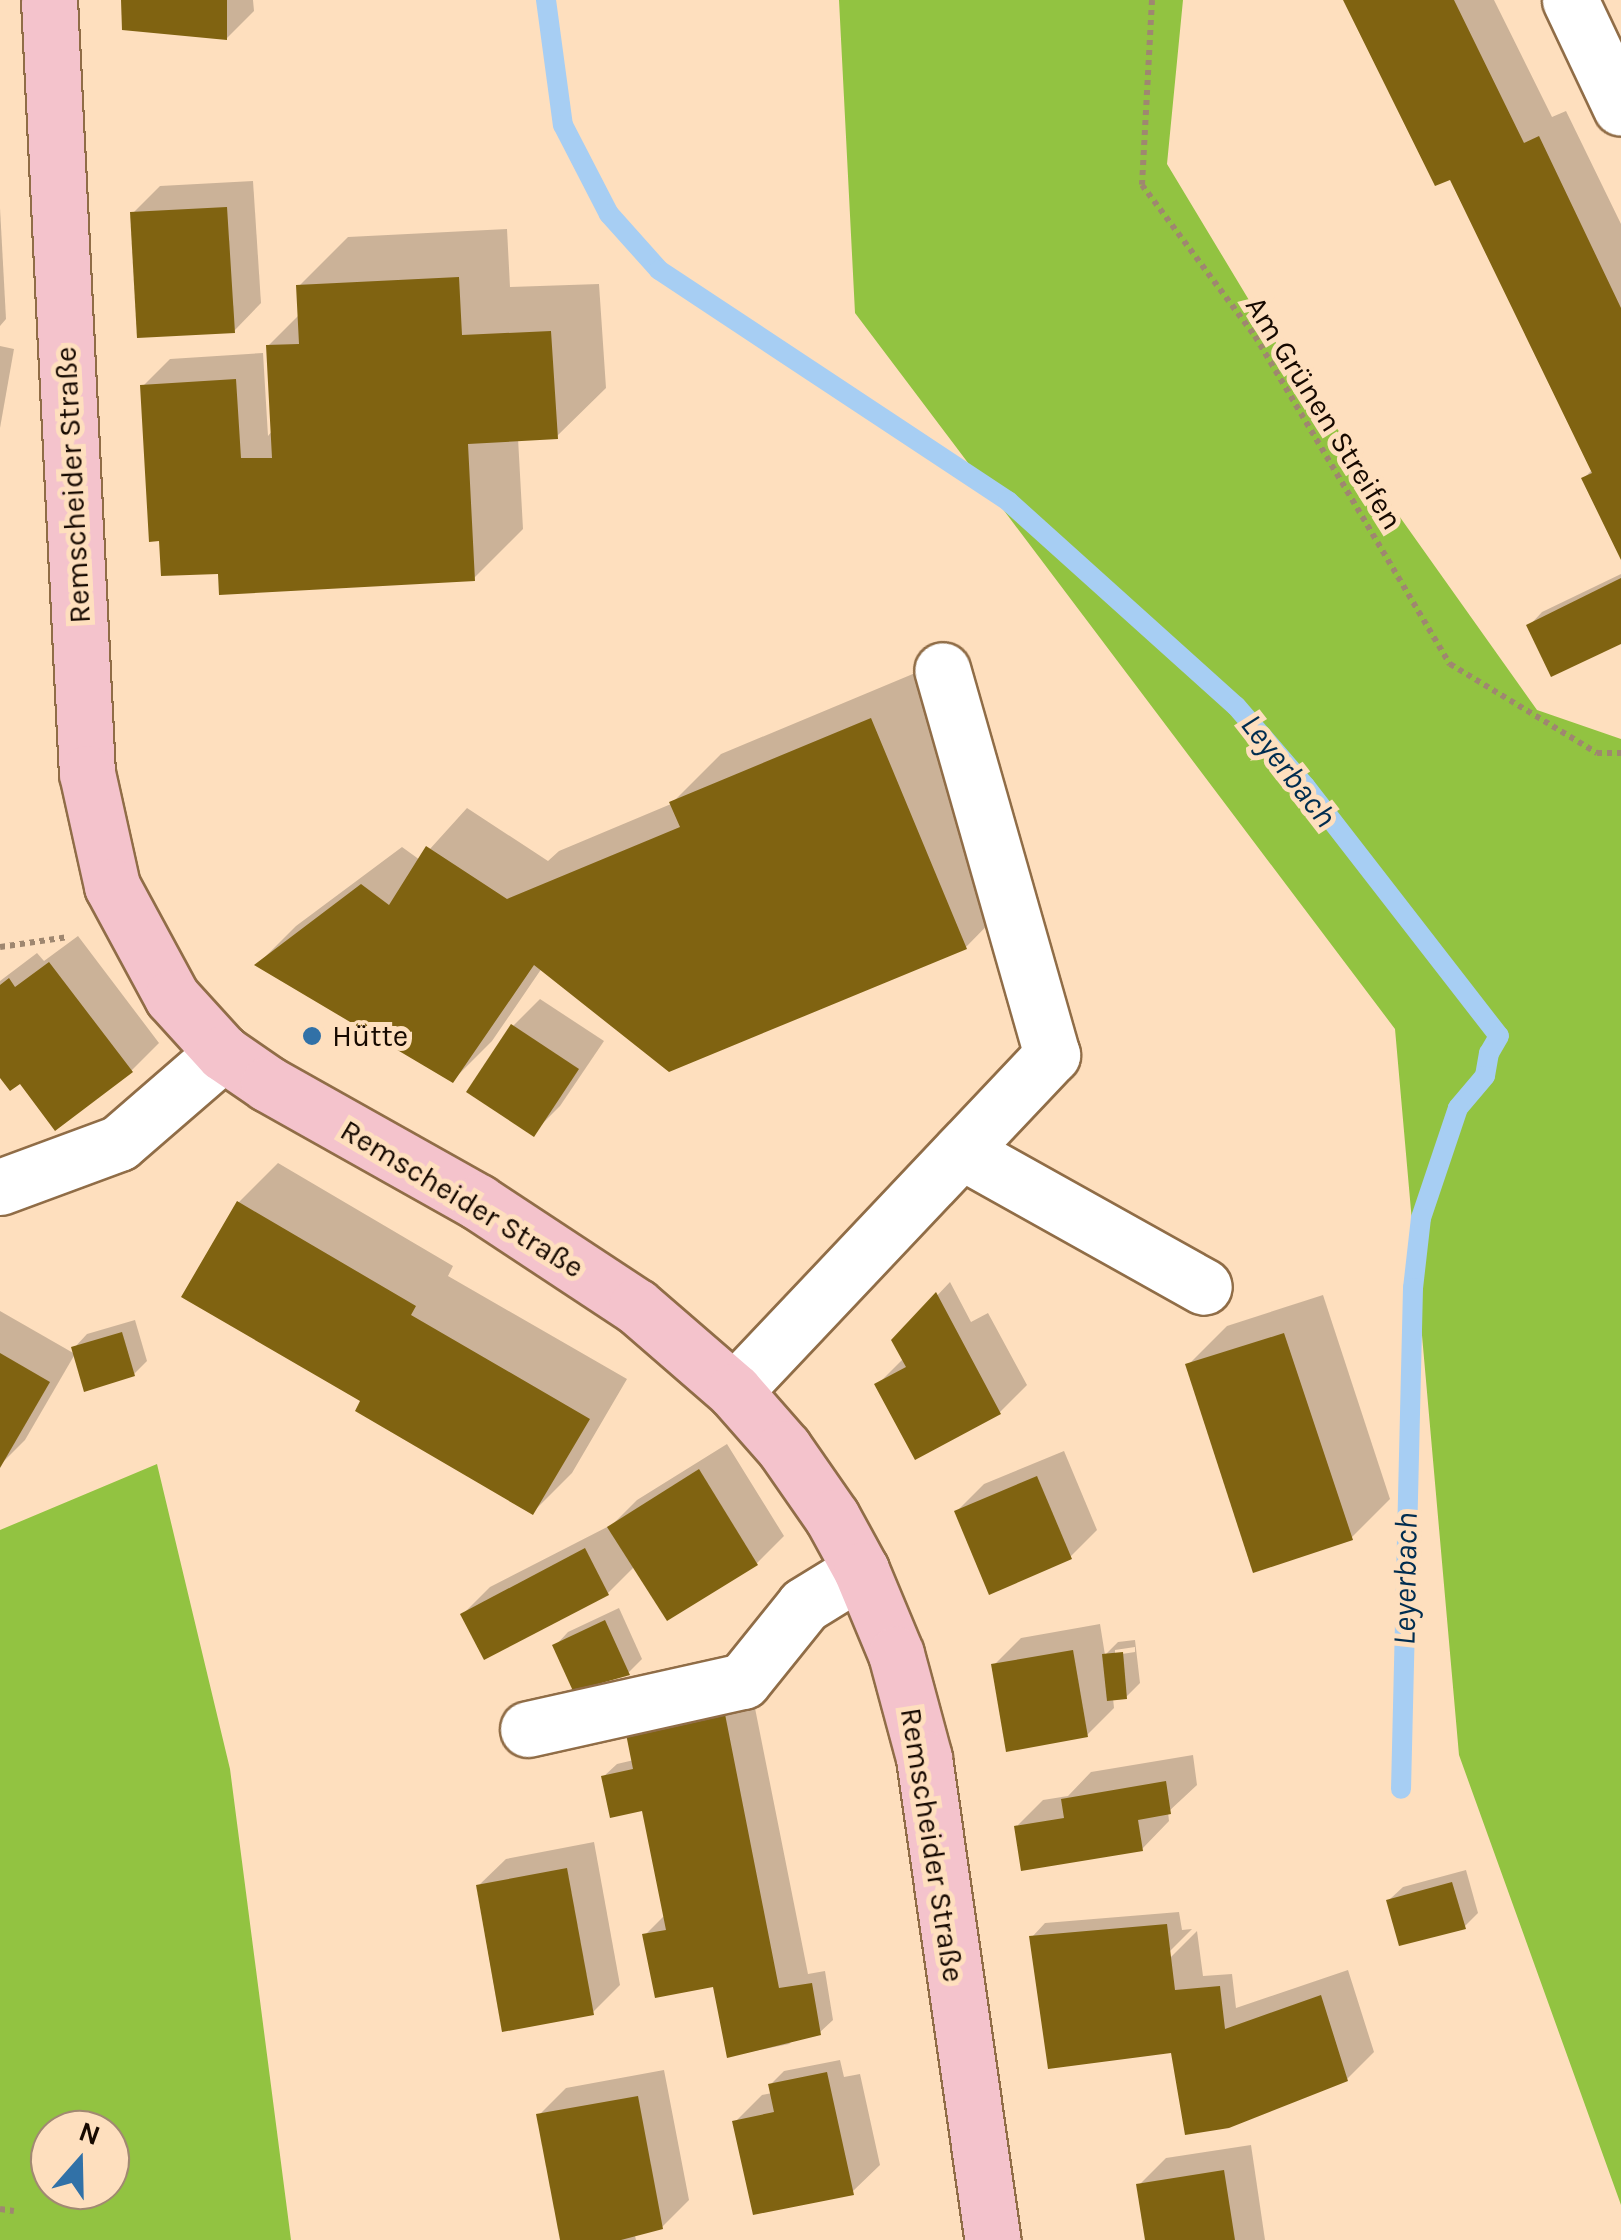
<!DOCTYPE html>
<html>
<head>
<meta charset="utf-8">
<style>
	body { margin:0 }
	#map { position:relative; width:1621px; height:2240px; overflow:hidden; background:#fedfbe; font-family:Karla,sans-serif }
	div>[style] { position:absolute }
	.forest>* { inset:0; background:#92c341 }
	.shadow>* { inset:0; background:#0003 }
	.stream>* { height:20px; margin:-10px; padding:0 10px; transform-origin:10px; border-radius:10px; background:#a7cef3 }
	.building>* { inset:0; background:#806311 }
	.path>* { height:6px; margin-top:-3px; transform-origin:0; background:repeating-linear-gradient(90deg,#9f8770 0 5px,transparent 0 10px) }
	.roads { filter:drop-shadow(2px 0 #906d47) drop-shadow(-2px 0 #906d47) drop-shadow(0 2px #906d47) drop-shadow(0 -2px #906d47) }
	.minor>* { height:55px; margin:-27.5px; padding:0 27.5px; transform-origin:27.5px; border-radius:27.5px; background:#fff }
	.major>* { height:55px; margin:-27.5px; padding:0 27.5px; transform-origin:27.5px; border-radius:27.5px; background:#f4c3cc }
	.dots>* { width:28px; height:28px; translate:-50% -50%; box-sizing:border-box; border:5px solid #fedfbe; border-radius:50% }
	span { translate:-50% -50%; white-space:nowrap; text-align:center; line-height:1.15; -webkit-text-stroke:10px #fedfbe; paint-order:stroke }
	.street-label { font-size:30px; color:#160900 }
	.poi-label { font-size:30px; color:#160900 }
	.left { translate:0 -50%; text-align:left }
	.water-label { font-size:32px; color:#002d50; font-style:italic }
	.north { position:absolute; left:30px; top:2110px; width:100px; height:100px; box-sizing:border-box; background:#fedfbe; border:2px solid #a18972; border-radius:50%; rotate:20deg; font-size:28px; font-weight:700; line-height:40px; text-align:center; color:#160900 }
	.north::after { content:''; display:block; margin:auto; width:35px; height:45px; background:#3171a7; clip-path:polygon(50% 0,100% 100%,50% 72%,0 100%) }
</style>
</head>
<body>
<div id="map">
	<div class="forest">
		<i style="clip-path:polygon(839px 0,1183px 0,1167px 164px,1267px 330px,1537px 710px,1621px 739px,1621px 2205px,1459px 1755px,1395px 1029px,855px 313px)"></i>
		<i style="clip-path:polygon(evenodd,157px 1464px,230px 1769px,291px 2240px,0 2240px,0 1530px,157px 1464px,110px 2130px,110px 2190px,50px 2190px,50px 2130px,110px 2130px)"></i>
	</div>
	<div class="shadow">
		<i style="clip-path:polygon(124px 0,253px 0,254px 11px,227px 38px)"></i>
		<i style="clip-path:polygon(1346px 0,1494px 0,1552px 117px,1566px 111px,1621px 224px,1621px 554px,1584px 478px,1593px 469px,1451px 177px)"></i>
		<i style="clip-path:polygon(253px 181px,261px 303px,234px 331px,133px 213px,160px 186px)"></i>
		<i style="clip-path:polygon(0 208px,6px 319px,0 326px)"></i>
		<i style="clip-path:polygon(507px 229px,510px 287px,599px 284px,606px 388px,557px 436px,518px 438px,523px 529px,474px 578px,221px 571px,143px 386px,170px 359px,263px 353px,268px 436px,273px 430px,268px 346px,300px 314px,299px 286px,348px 237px)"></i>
		<i style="clip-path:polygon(0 346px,14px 349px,0 428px)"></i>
		<i style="clip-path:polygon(1621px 574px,1621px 641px,1529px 626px,1542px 612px)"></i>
		<i style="clip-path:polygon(920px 671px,1014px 898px,966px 947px,542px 968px,492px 1041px,453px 1080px,258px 964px,296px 926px,402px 847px,420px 860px,467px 808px,548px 861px,559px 851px,671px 804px,721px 754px)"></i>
		<i style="clip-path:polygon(78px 936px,159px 1043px,132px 1070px,56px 1127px,20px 1081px,0 1074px,0 981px,37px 953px,44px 961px)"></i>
		<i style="clip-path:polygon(540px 999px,604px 1041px,560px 1106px,533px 1133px,513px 1026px)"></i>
		<i style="clip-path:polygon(278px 1163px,453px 1266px,448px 1276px,627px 1379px,572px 1473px,533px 1512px,364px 1400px,185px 1296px,239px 1202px)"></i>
		<i style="clip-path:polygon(950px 1282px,971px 1322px,988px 1313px,1027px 1385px,1000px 1412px,877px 1385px,904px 1358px,894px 1341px)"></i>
		<i style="clip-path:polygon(1323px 1295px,1390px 1499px,1351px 1538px,1188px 1365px,1227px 1326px)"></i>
		<i style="clip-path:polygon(0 1311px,75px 1354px,25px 1440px,0 1465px)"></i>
		<i style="clip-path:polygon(135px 1320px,147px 1361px,134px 1374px,74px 1348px,87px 1334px)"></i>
		<i style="clip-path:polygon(727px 1444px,784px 1536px,757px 1563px,668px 1618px,635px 1566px,608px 1593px,485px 1657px,463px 1614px,490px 1587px,613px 1524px,637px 1500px)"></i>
		<i style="clip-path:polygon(1064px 1451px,1097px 1530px,1070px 1557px,957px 1511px,984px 1484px)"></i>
		<i style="clip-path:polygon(619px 1608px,642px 1659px,629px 1672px,555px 1646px,568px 1632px)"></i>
		<i style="clip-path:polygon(evenodd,1100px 1624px,1105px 1655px,1118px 1642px,1135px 1640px,1140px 1683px,1126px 1697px,1113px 1698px,1114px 1708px,1087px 1735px,994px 1665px,1021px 1638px,1100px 1624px,1135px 1647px,1135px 1652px,1115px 1655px,1115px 1650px,1135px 1647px)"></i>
		<i style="clip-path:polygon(751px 1688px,808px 1974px,825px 1971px,833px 2020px,819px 2033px,796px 2037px,789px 2044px,729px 2056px,715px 1984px,645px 1935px,665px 1915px,643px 1806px,603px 1777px,617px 1764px,634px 1760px,629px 1735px)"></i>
		<i style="clip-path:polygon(1193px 1755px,1197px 1785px,1168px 1812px,1169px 1821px,1142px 1849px,1016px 1827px,1043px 1800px,1068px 1796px,1091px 1772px)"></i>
		<i style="clip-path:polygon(594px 1842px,620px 1985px,593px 2012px,478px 1886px,506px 1859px)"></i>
		<i style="clip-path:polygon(1466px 1870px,1478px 1913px,1465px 1926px,1389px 1900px,1403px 1887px)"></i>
		<i style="clip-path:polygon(1179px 1912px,1182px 1930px,1192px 1929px,1168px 1953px,1168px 1960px,1197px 1931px,1203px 1976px,1232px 1974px,1236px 2008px,1348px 1970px,1374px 2052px,1347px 2079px,1173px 2050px,1032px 1937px,1045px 1923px)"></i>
		<i style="clip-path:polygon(840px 2060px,844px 2077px,860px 2074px,880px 2165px,852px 2192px,735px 2122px,762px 2095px,772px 2093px,770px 2085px,784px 2071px)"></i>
		<i style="clip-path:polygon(664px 2070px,689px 2200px,662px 2227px,634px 2232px,636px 2240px,562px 2240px,539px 2115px,566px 2088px)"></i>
		<i style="clip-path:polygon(1251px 2145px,1265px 2240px,1148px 2240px,1139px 2185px,1166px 2158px)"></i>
	</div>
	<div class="stream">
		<i style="left:546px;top:0;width:126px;rotate:82.3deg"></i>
		<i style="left:563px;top:125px;width:100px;rotate:62.7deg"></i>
		<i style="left:609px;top:214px;width:75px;rotate:48.2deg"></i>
		<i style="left:659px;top:270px;width:419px;rotate:33.5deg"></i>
		<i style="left:1008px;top:501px;width:307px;rotate:42deg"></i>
		<i style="left:1236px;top:706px;width:106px;rotate:49.2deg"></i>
		<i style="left:1305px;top:786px;width:316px;rotate:52.2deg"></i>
		<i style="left:1499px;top:1036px;width:20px;rotate:120deg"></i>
		<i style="left:1489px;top:1053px;width:23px;rotate:100deg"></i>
		<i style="left:1485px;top:1076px;width:42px;rotate:130.2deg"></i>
		<i style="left:1458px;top:1108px;width:116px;rotate:108.6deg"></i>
		<i style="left:1421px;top:1218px;width:70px;rotate:96.5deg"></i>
		<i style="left:1413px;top:1288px;width:501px;rotate:91.37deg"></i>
	</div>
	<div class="building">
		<i style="clip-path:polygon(121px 0,227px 0,227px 40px,122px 30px)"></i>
		<i style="clip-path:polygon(1343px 0,1454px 0,1524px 143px,1539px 136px,1621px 308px,1621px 560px,1581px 478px,1592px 473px,1450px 180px,1435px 186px)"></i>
		<i style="clip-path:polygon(227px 207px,235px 333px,137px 338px,130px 212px)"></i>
		<i style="clip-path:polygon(459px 277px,462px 335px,551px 331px,558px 439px,468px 444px,475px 581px,219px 595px,218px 574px,161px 576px,159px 541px,149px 542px,140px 385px,236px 379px,241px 458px,272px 458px,266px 345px,299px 344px,296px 285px)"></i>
		<i style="clip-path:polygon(1621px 578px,1621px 644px,1551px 677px,1526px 625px)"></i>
		<i style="clip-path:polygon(871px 718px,967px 949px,669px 1072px,534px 965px,453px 1083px,254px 965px,361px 884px,389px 905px,426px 846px,507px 899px,680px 827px,669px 802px)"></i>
		<i style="clip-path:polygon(49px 962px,133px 1072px,55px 1131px,20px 1084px,10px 1091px,0 1078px,0 985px,9px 978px,15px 987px)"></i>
		<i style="clip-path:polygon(511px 1024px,579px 1069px,534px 1137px,466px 1092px)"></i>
		<i style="clip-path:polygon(237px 1201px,416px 1306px,411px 1315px,590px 1419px,533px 1515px,355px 1411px,360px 1401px,181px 1297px)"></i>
		<i style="clip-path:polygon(936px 1292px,1001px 1414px,915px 1460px,874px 1384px,906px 1367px,891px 1340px)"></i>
		<i style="clip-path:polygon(122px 1332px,135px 1376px,84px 1392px,71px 1347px)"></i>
		<i style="clip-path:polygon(1284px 1333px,1353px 1540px,1253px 1573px,1185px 1364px)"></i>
		<i style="clip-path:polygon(0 1353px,50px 1382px,0 1468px)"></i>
		<i style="clip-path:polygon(699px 1469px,758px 1565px,667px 1621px,607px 1527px)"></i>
		<i style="clip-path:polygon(1037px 1476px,1072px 1559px,989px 1595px,954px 1511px)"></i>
		<i style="clip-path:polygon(585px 1548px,609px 1595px,484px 1660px,460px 1614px)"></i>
		<i style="clip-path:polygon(605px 1620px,630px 1675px,573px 1691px,552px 1645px)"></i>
		<i style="clip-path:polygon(1073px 1650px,1088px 1737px,1006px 1752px,991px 1664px)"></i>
		<i style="clip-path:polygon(1123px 1652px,1127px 1699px,1107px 1701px,1102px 1654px)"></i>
		<i style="clip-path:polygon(725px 1714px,779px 1988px,812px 1983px,821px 2035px,727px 2058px,713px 1987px,655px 1998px,642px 1934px,666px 1930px,642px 1811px,610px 1818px,601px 1776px,633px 1769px,626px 1734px)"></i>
		<i style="clip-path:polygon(1166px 1781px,1171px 1814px,1138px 1820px,1143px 1851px,1021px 1871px,1014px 1826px,1064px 1818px,1061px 1799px)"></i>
		<i style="clip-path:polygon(567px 1868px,594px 2015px,502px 2032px,476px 1885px)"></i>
		<i style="clip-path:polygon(1452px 1882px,1466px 1929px,1399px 1946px,1386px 1900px)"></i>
		<i style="clip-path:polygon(1167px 1924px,1175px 1990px,1220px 1986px,1225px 2029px,1321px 1995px,1348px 2081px,1229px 2128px,1185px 2135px,1171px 2053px,1048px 2069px,1029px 1936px)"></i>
		<i style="clip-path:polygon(827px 2072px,854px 2195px,753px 2215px,732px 2121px,774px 2112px,768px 2084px)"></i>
		<i style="clip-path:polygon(638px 2096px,663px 2229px,621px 2240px,560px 2240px,536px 2114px)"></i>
		<i style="clip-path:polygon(1224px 2170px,1235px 2240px,1145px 2240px,1136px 2184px)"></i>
	</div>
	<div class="path">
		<i style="left:1152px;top:0;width:185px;rotate:93.1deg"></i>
		<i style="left:1142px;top:185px;width:189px;rotate:53.2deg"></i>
		<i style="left:1255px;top:336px;width:382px;rotate:59.3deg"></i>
		<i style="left:1450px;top:664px;width:172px;rotate:31.2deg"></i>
		<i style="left:1597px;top:753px;width:24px"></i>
		<i style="left:0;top:947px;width:69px;rotate:-8.4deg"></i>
		<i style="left:0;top:2209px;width:14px;rotate:8deg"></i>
	</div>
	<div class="roads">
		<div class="minor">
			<i style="left:1570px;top:0;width:119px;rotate:64.7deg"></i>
			<i style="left:961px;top:1151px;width:278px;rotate:29.2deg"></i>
			<i style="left:0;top:1187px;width:127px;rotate:-20.3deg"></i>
			<i style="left:119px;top:1143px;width:138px;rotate:-40.9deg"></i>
			<i style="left:734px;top:1391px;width:463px;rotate:-46.6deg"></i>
			<i style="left:1052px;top:1055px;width:400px;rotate:-105.9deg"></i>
			<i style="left:528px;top:1729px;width:220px;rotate:-12.6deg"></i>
			<i style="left:743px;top:1681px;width:97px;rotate:-51.2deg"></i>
			<i style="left:804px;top:1605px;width:67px;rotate:-31.6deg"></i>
		</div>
		<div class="major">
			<i style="left:49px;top:0;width:774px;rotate:87.19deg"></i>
			<i style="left:87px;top:773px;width:116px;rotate:77.5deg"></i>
			<i style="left:112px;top:886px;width:126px;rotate:61.6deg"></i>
			<i style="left:172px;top:997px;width:76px;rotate:47.7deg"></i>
			<i style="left:223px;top:1053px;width:55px;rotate:34.6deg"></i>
			<i style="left:268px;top:1084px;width:241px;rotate:29.3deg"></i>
			<i style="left:478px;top:1202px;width:189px;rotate:33.4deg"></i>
			<i style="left:636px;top:1306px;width:130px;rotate:40.9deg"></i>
			<i style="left:734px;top:1391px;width:76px;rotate:48.7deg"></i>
			<i style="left:784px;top:1448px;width:84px;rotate:55.2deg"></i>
			<i style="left:832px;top:1517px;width:60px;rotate:61.3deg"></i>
			<i style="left:861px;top:1570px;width:91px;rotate:67.4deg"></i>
			<i style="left:896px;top:1654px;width:108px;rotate:74.9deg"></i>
			<i style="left:924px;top:1758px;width:487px;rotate:81.9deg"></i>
		</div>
	</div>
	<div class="dots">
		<i style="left:312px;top:1036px;background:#3171a7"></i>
	</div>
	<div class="street-label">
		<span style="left:1324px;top:413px;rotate:58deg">Am Grünen Streifen</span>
		<span style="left:73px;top:485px;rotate:-93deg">Remscheider Straße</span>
		<span style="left:462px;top:1199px;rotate:31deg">Remscheider Straße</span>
		<span style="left:932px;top:1845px;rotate:81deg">Remscheider Straße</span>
	</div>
	<div class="poi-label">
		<span class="left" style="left:332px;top:1036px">Hütte</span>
	</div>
	<div class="water-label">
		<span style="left:1288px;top:771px;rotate:52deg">Leyerbach</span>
		<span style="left:1406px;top:1579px;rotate:-89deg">Leyerbach</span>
	</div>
	<div class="north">N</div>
</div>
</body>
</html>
